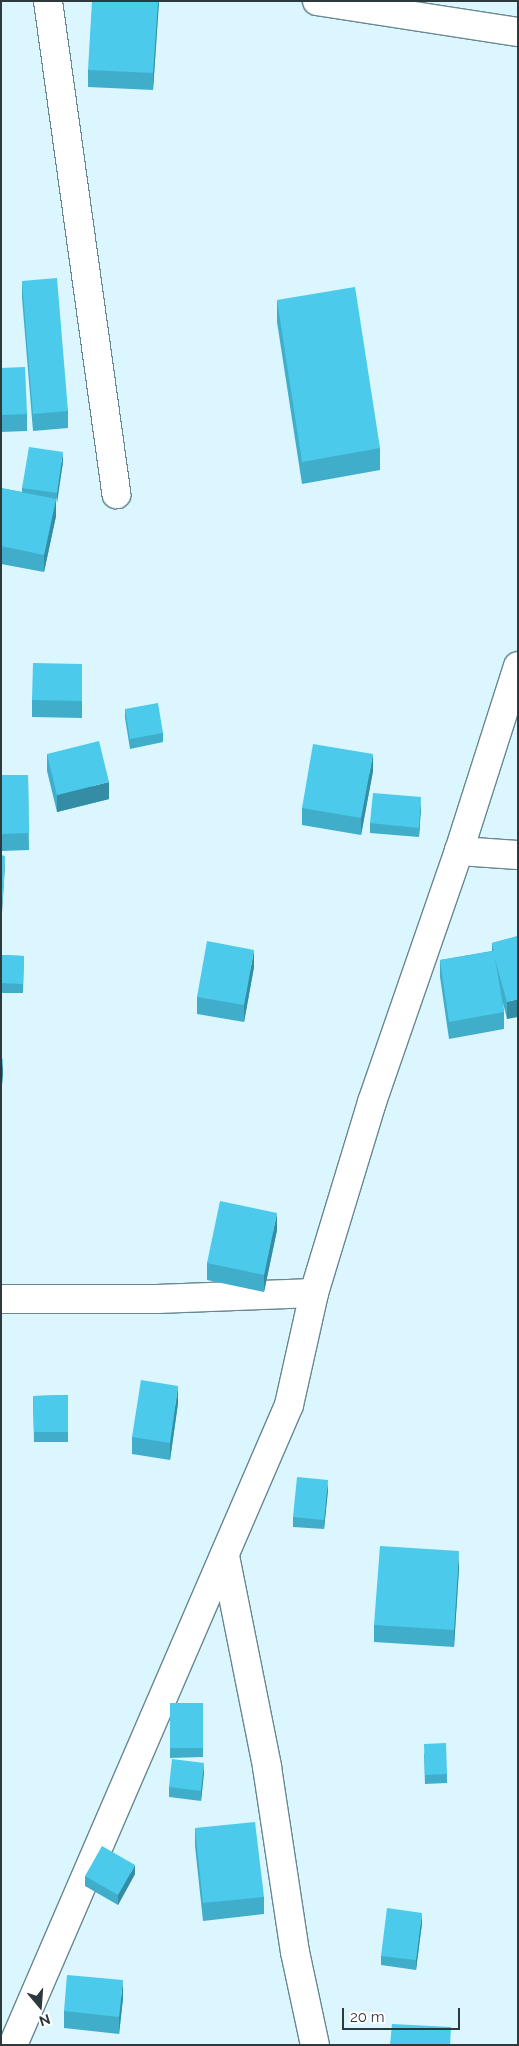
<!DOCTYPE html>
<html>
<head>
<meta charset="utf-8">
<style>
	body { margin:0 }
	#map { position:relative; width:519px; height:2046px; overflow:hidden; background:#dbf6fe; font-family:Raleway,sans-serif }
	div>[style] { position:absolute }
	.roads { filter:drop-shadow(1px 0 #688790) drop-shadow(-1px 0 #688790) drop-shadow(0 1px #688790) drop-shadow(0 -1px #688790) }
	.street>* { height:28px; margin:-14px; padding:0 14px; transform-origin:14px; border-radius:14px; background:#fff }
	.wall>* { inset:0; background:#40aecb }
	.shaded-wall>* { inset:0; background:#348da5 }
	.building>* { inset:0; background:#4bcaec }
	span { translate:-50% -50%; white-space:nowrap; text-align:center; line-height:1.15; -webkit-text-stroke:4.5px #fff; paint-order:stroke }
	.frame { position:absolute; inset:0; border:2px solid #2c393d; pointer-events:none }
	.north { position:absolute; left:15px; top:1981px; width:50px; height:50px; -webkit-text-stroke:4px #fff; paint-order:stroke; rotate:162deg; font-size:14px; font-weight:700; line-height:20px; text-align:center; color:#2c393d }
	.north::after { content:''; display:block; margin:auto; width:18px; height:22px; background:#2c393d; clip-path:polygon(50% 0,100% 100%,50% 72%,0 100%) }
	.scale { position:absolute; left:342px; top:2008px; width:118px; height:22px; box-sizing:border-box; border:2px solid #2c393d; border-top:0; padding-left:6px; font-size:15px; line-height:18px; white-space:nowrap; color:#2c393d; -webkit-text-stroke:4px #fff; paint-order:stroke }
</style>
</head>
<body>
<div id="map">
	<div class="roads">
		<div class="street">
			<i style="left:48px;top:1px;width:498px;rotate:82.1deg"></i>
			<i style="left:317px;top:1px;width:203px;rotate:8.8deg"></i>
			<i style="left:459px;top:851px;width:59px;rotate:3.9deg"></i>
			<i style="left:1px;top:1299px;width:156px"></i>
			<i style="left:157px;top:1299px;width:157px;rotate:-2.2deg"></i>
			<i style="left:225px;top:1556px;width:215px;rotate:78.7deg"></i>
			<i style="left:267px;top:1767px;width:187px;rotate:81.4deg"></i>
			<i style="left:295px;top:1952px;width:95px;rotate:77.9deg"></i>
			<i style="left:13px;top:2045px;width:697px;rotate:-66.67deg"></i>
			<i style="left:289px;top:1405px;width:115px;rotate:-77.4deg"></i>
			<i style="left:314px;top:1293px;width:200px;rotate:-73.1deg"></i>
			<i style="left:372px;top:1102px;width:266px;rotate:-70.9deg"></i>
			<i style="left:459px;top:851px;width:194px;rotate:-72.3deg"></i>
		</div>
	</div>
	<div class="wall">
		<i style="clip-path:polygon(159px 1px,153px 90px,88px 87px,88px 70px)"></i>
		<i style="clip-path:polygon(22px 281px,68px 411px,68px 428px,33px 431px,22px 298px)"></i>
		<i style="clip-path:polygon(277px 300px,380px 448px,380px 470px,302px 484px,277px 322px)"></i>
		<i style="clip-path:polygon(1px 368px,27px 414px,27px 431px,1px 432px)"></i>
		<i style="clip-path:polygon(63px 462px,56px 503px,56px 516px,44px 572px,1px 564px,1px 488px,22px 492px,22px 488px)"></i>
		<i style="clip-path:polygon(82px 664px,82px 718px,32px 717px,32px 700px)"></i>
		<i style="clip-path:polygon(125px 709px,163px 733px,163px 742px,130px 749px,125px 718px)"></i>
		<i style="clip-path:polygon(47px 754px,109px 799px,57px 812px,47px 771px)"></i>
		<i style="clip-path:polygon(373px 771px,361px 835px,302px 825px,302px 808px)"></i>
		<i style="clip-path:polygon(1px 775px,28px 775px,29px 850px,1px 851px)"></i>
		<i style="clip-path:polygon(421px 807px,419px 837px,370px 833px,370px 823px)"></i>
		<i style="clip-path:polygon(518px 936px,507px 1019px,503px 1003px,504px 1012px,504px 1029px,449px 1039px,440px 977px,440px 960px,492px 951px,492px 943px)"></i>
		<i style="clip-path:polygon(1px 955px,24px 956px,23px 993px,1px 993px)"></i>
		<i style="clip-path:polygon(254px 967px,244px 1022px,197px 1014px,197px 997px)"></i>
		<i style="clip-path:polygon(277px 1230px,264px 1292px,207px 1280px,207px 1263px)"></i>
		<i style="clip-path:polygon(68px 1395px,68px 1442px,34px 1442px,33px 1396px)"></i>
		<i style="clip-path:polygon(178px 1403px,170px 1460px,132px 1454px,132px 1437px)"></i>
		<i style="clip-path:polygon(328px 1490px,324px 1529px,293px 1527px,293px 1517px)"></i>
		<i style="clip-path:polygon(459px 1568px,454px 1647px,374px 1642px,374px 1625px)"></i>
		<i style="clip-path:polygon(170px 1703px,203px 1703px,203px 1757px,170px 1758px)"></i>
		<i style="clip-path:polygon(424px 1753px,447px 1774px,447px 1783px,425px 1784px)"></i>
		<i style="clip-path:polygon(204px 1772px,201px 1801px,169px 1797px,169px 1787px)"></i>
		<i style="clip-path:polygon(195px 1828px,264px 1897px,264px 1914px,203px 1921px,195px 1846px)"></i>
		<i style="clip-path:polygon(135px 1874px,118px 1905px,85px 1886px,85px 1876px)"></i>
		<i style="clip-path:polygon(422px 1923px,416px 1970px,381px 1965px,381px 1956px)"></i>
		<i style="clip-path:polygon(123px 1998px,119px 2034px,64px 2028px,64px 2011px)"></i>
	</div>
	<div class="shaded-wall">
		<i style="clip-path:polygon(158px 1px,159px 1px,153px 90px,153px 73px)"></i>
		<i style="clip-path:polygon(63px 452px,63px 462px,57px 503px,57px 493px)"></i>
		<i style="clip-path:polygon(56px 499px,56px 516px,44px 572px,44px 555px)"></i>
		<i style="clip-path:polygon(373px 754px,373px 771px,361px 835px,361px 818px)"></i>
		<i style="clip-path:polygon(109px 782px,109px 799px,57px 812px,57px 795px)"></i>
		<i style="clip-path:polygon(421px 797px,421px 807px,419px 837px,419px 828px)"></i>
		<i style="clip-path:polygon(5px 856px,5px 865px,2px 913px,2px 904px)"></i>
		<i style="clip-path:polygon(254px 950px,254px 967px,244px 1022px,244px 1005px)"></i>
		<i style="clip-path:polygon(518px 999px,518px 1017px,507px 1019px,507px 1002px)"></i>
		<i style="clip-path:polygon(3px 1059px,3px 1076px,1px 1094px,1px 1077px)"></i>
		<i style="clip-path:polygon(277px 1213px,277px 1230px,264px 1292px,264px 1275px)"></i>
		<i style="clip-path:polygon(178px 1386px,178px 1403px,170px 1460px,170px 1443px)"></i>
		<i style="clip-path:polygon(328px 1480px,328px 1490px,324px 1529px,324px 1520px)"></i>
		<i style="clip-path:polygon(459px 1551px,459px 1568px,454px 1647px,454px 1630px)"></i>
		<i style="clip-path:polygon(204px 1763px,204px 1772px,201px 1801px,201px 1791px)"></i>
		<i style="clip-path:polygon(135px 1865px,135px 1874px,118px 1905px,118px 1895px)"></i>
		<i style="clip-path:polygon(422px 1913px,422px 1923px,416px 1970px,416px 1960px)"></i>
		<i style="clip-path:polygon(123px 1980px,123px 1998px,119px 2034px,119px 2017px)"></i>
	</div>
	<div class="building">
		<i style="clip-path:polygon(92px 1px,158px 1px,153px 73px,88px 70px)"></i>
		<i style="clip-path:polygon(57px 278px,68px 411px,33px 414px,22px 281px)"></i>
		<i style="clip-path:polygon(355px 287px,380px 448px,302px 462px,277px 300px)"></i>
		<i style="clip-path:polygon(25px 367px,27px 414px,1px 415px,1px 368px)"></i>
		<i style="clip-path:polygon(29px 447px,63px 452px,57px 493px,22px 488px)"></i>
		<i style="clip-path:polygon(1px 488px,56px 499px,44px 555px,1px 546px)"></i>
		<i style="clip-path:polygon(33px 663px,82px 664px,82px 701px,32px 700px)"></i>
		<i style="clip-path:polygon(158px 703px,163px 733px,130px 739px,125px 709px)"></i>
		<i style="clip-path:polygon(99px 741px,109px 782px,57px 795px,47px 754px)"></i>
		<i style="clip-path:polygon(313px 744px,373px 754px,361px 818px,302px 808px)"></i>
		<i style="clip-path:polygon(1px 775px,28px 775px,29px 833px,1px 834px)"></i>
		<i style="clip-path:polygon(373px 793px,421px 797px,419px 828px,370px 823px)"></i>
		<i style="clip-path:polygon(1px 855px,5px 856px,2px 904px,1px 904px)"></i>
		<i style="clip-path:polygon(518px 936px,518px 999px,507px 1002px,495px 959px,504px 1012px,449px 1022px,440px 960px,494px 951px,492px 943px)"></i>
		<i style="clip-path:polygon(207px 941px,254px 950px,244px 1005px,197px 997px)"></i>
		<i style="clip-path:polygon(1px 955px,24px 956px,23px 984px,1px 983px)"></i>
		<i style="clip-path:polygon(1px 1059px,3px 1059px,1px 1077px)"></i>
		<i style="clip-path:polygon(220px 1201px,277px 1213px,264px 1275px,207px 1263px)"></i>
		<i style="clip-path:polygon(141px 1380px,178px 1386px,170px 1443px,132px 1437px)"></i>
		<i style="clip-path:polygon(68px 1395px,68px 1432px,34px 1432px,33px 1396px)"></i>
		<i style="clip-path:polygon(297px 1477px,328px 1480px,324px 1520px,293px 1517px)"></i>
		<i style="clip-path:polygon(380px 1546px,459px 1551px,454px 1630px,374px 1625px)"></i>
		<i style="clip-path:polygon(170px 1703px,203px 1703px,203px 1748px,170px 1748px)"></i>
		<i style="clip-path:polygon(446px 1743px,447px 1774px,425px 1775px,424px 1744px)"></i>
		<i style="clip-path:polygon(172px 1759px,204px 1763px,201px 1791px,169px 1787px)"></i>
		<i style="clip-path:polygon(255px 1822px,264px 1897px,203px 1903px,195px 1828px)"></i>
		<i style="clip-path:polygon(102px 1846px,135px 1865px,118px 1895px,85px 1876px)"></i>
		<i style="clip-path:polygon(387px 1908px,422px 1913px,416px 1960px,381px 1956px)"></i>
		<i style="clip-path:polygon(67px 1975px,123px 1980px,119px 2017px,64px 2011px)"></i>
		<i style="clip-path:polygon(392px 2024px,451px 2027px,450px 2045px,390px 2045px)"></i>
	</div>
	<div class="frame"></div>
	<div class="north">N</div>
	<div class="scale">20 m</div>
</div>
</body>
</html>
